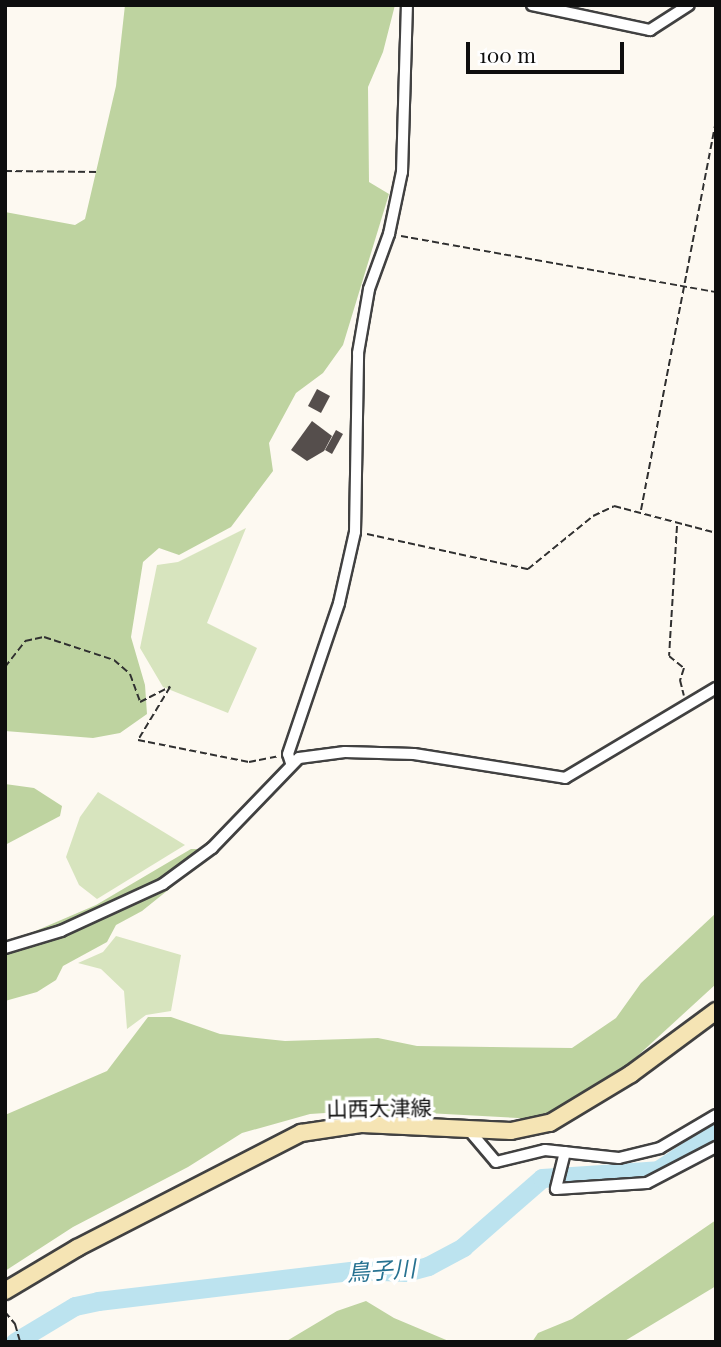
<!DOCTYPE html>
<html>
<head>
<meta charset="utf-8">
<style>
	body { margin:0 }
	#map { position:relative; width:721px; height:1347px; overflow:hidden; background:#fdf9f1; font-family:"Playfair Display","Noto Sans JP",serif }
	div>[style] { position:absolute }
	.green>* { inset:0; background:#d7e4be }
	.forest>* { inset:0; background:#bed3a0 }
	.river>* { height:19px; margin:-9.5px; padding:0 9.5px; transform-origin:9.5px; border-radius:9.5px; background:#bce3ef }
	.building>* { inset:0; background:#554e4c }
	.path>* { height:2px; margin-top:-1px; transform-origin:0; background:repeating-linear-gradient(90deg,#303030 0 7px,transparent 0 10.5px) }
	.roads { filter:drop-shadow(2px 0 #414141) drop-shadow(-2px 0 #414141) drop-shadow(0 2px #414141) drop-shadow(0 -2px #414141) }
	.minor>* { height:10px; margin:-5px; padding:0 5px; transform-origin:5px; border-radius:5px; background:#fff }
	.secondary>* { height:16px; margin:-8px; padding:0 8px; transform-origin:8px; border-radius:8px; background:#f5e4b4 }
	span { translate:-50% -50%; white-space:nowrap; text-align:center; line-height:1.15; -webkit-text-stroke:7px #fff; paint-order:stroke }
	.street-label { font-size:21px; color:#0e0e0e }
	.water-label { font-size:23px; color:#277291; font-style:italic }
	.frame { position:absolute; inset:0; border:7px solid #0e0e0e; pointer-events:none }
	.scale { position:absolute; left:466px; top:42px; width:158px; height:32px; box-sizing:border-box; border:4px solid #0e0e0e; border-top:0; padding-left:9px; font-size:21px; line-height:24px; white-space:nowrap; color:#0e0e0e; -webkit-text-stroke:5px #fff; paint-order:stroke }
</style>
</head>
<body>
<div id="map">
	<div class="green">
		<i style="clip-path:polygon(246px 528px,207px 623px,257px 648px,228px 713px,163px 687px,140px 648px,157px 565px,178px 562px)"></i>
		<i style="clip-path:polygon(98px 792px,185px 845px,97px 899px,79px 885px,66px 857px,80px 817px)"></i>
		<i style="clip-path:polygon(116px 936px,181px 955px,171px 1011px,146px 1015px,127px 1029px,124px 991px,101px 969px,78px 963px,103px 952px)"></i>
	</div>
	<div class="forest">
		<i style="clip-path:polygon(125px 5px,395px 5px,383px 52px,368px 87px,369px 182px,389px 194px,343px 345px,323px 373px,296px 393px,269px 443px,273px 471px,231px 527px,179px 555px,159px 548px,143px 562px,131px 637px,145px 685px,147px 714px,120px 733px,93px 738px,5px 731px,5px 212px,75px 225px,85px 219px,116px 86px)"></i>
		<i style="clip-path:polygon(5px 784px,34px 788px,62px 806px,60px 816px,5px 845px)"></i>
		<i style="clip-path:polygon(191px 849px,201px 849px,203px 862px,142px 911px,116px 925px,107px 942px,63px 966px,56px 980px,37px 992px,5px 1001px,5px 944px,96px 905px)"></i>
		<i style="clip-path:polygon(716px 913px,716px 984px,609px 1082px,567px 1110px,538px 1119px,371px 1110px,310px 1114px,242px 1133px,188px 1167px,73px 1227px,5px 1271px,5px 1115px,107px 1071px,148px 1017px,171px 1017px,220px 1034px,285px 1041px,378px 1038px,417px 1046px,572px 1048px,616px 1018px,641px 983px)"></i>
		<i style="clip-path:polygon(716px 1220px,716px 1286px,623px 1342px,532px 1342px,538px 1333px,572px 1319px)"></i>
		<i style="clip-path:polygon(366px 1301px,394px 1318px,451px 1342px,285px 1342px,337px 1311px)"></i>
	</div>
	<div class="river">
		<i style="left:15px;top:1342px;width:70px;rotate:-31deg"></i>
		<i style="left:75px;top:1306px;width:24px;rotate:-12deg"></i>
		<i style="left:98px;top:1301px;width:262px;rotate:-6.8deg"></i>
		<i style="left:358px;top:1270px;width:48px;rotate:2.4deg"></i>
		<i style="left:406px;top:1272px;width:23px;rotate:-15deg"></i>
		<i style="left:428px;top:1266px;width:40px;rotate:-28deg"></i>
		<i style="left:463px;top:1247px;width:105px;rotate:-41.1deg"></i>
		<i style="left:542px;top:1178px;width:116px;rotate:-3.9deg"></i>
		<i style="left:658px;top:1170px;width:69px;rotate:-33.2deg"></i>
	</div>
	<div class="building">
		<i style="clip-path:polygon(317px 389px,330px 396px,321px 413px,308px 406px)"></i>
		<i style="clip-path:polygon(312px 421px,332px 436px,324px 451px,307px 461px,291px 450px)"></i>
		<i style="clip-path:polygon(336px 430px,343px 434px,332px 454px,325px 450px)"></i>
	</div>
	<div class="path">
		<i style="left:5px;top:171px;width:94px;rotate:0.6deg"></i>
		<i style="left:401px;top:236px;width:320px;rotate:10.1deg"></i>
		<i style="left:641px;top:510px;width:398px;rotate:-79.1deg"></i>
		<i style="left:677px;top:526px;width:130px;rotate:93.5deg"></i>
		<i style="left:669px;top:656px;width:19px;rotate:39deg"></i>
		<i style="left:684px;top:668px;width:13px;rotate:108deg"></i>
		<i style="left:680px;top:680px;width:16px;rotate:76deg"></i>
		<i style="left:367px;top:534px;width:165px;rotate:12.3deg"></i>
		<i style="left:528px;top:569px;width:84px;rotate:-39.2deg"></i>
		<i style="left:593px;top:516px;width:23px;rotate:-25deg"></i>
		<i style="left:614px;top:506px;width:106px;rotate:14.8deg"></i>
		<i style="left:5px;top:667px;width:33px;rotate:-52deg"></i>
		<i style="left:25px;top:641px;width:19px;rotate:-12deg"></i>
		<i style="left:44px;top:637px;width:74px;rotate:18.2deg"></i>
		<i style="left:114px;top:660px;width:21px;rotate:41deg"></i>
		<i style="left:130px;top:674px;width:30px;rotate:70deg"></i>
		<i style="left:140px;top:702px;width:34px;rotate:-27deg"></i>
		<i style="left:170px;top:687px;width:62px;rotate:121.1deg"></i>
		<i style="left:138px;top:740px;width:113px;rotate:11.2deg"></i>
		<i style="left:249px;top:762px;width:31px;rotate:-11deg"></i>
		<i style="left:5px;top:1312px;width:16px;rotate:50deg"></i>
		<i style="left:15px;top:1324px;width:19px;rotate:74deg"></i>
	</div>
	<div class="roads">
		<div class="minor">
			<i style="left:532px;top:5px;width:121px;rotate:12deg"></i>
			<i style="left:650px;top:30px;width:46px;rotate:-32.7deg"></i>
			<i style="left:291px;top:763px;width:9px;rotate:-108deg"></i>
			<i style="left:288px;top:754px;width:159px;rotate:-71.3deg"></i>
			<i style="left:339px;top:603px;width:73px;rotate:-77.3deg"></i>
			<i style="left:355px;top:532px;width:179px;rotate:-89deg"></i>
			<i style="left:358px;top:353px;width:65px;rotate:-80.2deg"></i>
			<i style="left:369px;top:289px;width:59px;rotate:-70deg"></i>
			<i style="left:389px;top:234px;width:63px;rotate:-78.2deg"></i>
			<i style="left:402px;top:172px;width:167px;rotate:-88.3deg"></i>
			<i style="left:5px;top:948px;width:59px;rotate:-16.9deg"></i>
			<i style="left:61px;top:931px;width:112px;rotate:-24.7deg"></i>
			<i style="left:163px;top:884px;width:61px;rotate:-36.3deg"></i>
			<i style="left:212px;top:848px;width:125px;rotate:-46deg"></i>
			<i style="left:299px;top:758px;width:46px;rotate:-7.4deg"></i>
			<i style="left:345px;top:752px;width:69px;rotate:1.7deg"></i>
			<i style="left:414px;top:754px;width:153px;rotate:9deg"></i>
			<i style="left:565px;top:778px;width:176px;rotate:-30.8deg"></i>
			<i style="left:468px;top:1129px;width:43px;rotate:49.7deg"></i>
			<i style="left:496px;top:1162px;width:50px;rotate:-13.8deg"></i>
			<i style="left:545px;top:1150px;width:74px;rotate:6.2deg"></i>
			<i style="left:619px;top:1158px;width:42px;rotate:-13.7deg"></i>
			<i style="left:660px;top:1148px;width:65px;rotate:-30.5deg"></i>
			<i style="left:565px;top:1152px;width:38px;rotate:104deg"></i>
			<i style="left:556px;top:1189px;width:91px;rotate:-3.8deg"></i>
			<i style="left:647px;top:1183px;width:78px;rotate:-27.6deg"></i>
		</div>
		<div class="secondary">
			<i style="left:5px;top:1291px;width:84px;rotate:-30.8deg"></i>
			<i style="left:77px;top:1248px;width:252px;rotate:-27.2deg"></i>
			<i style="left:301px;top:1133px;width:62px;rotate:-8.4deg"></i>
			<i style="left:362px;top:1124px;width:149px;rotate:2.7deg"></i>
			<i style="left:511px;top:1131px;width:40px;rotate:-12deg"></i>
			<i style="left:550px;top:1123px;width:95px;rotate:-31.2deg"></i>
			<i style="left:631px;top:1074px;width:106px;rotate:-36.5deg"></i>
		</div>
	</div>
	<div class="street-label">
		<span style="left:379px;top:1107px;rotate:-1deg">山西大津線</span>
	</div>
	<div class="water-label">
		<span style="left:381px;top:1270px;rotate:-4deg">鳥子川</span>
	</div>
	<div class="frame"></div>
	<div class="scale">100 m</div>
</div>
</body>
</html>
